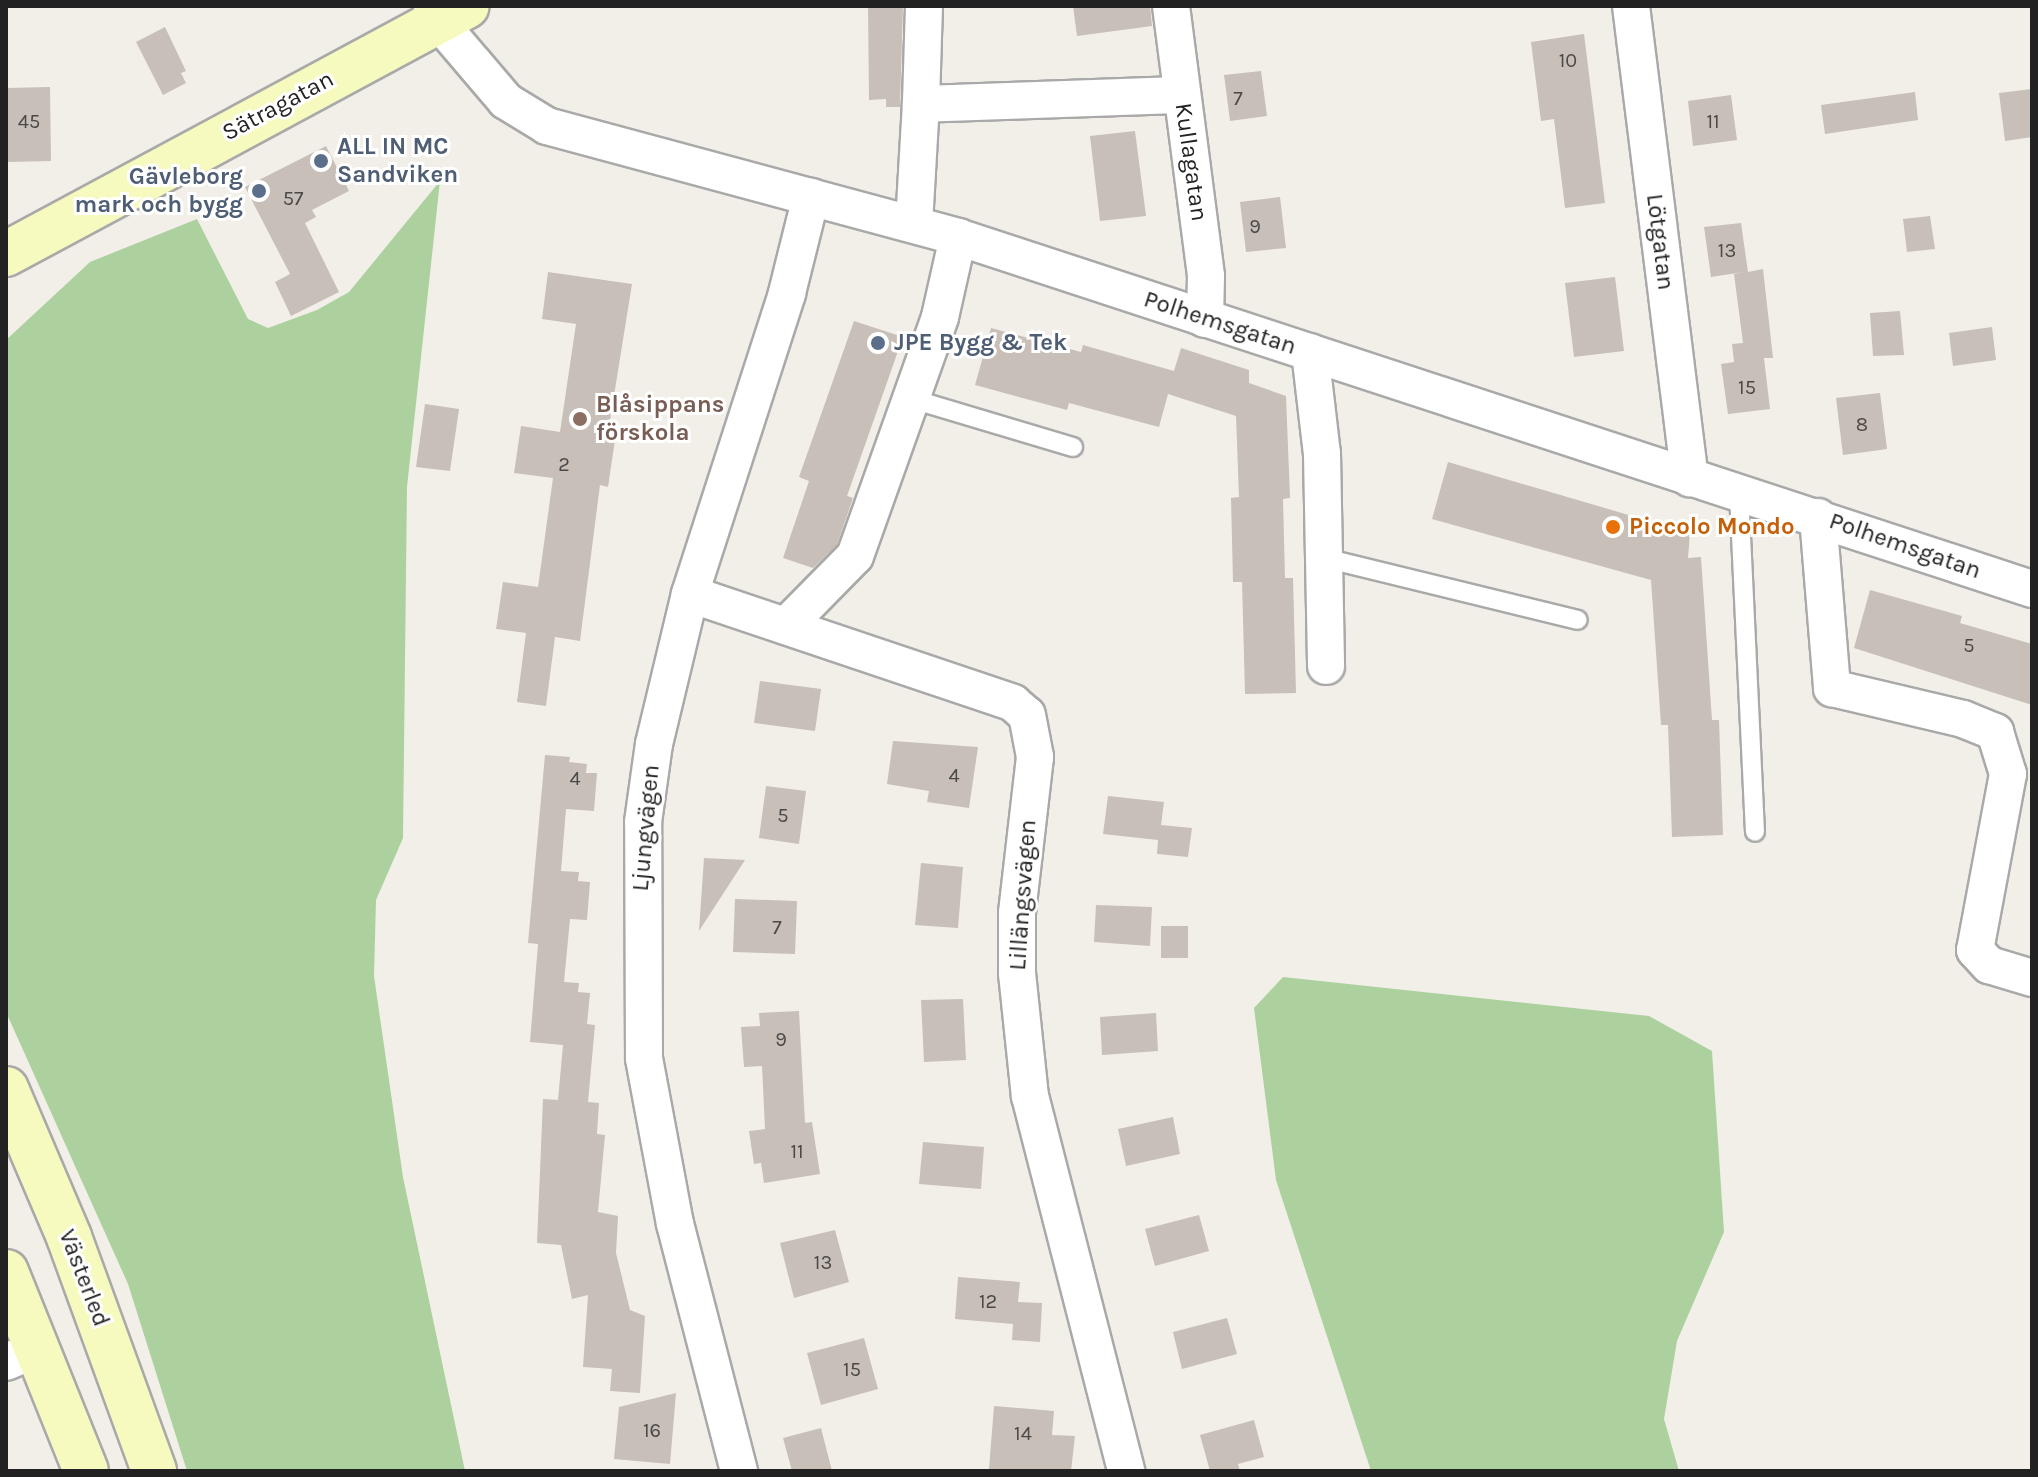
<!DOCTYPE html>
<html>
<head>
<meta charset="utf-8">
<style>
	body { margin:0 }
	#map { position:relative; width:2038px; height:1477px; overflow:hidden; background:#f2efe9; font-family:Karla,sans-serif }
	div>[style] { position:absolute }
	.forest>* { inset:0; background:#add19e }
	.building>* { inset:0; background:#c7bfb8 }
	.roads { filter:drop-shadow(2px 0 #a9a9a9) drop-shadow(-2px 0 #a9a9a9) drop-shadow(0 2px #a9a9a9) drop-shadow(0 -2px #a9a9a9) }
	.lane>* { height:18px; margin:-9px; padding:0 9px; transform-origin:9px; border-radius:9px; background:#fff }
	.street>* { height:36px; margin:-18px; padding:0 18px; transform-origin:18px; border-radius:18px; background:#fff }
	.secondary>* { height:44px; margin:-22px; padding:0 22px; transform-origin:22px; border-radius:22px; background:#f7fabf }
	.dots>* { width:22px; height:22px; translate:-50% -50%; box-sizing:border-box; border:4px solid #fff; border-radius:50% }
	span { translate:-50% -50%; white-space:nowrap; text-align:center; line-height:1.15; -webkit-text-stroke:6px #fff; paint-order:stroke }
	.number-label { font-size:20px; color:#4b4948 }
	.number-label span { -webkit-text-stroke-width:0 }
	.street-label { font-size:24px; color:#222 }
	.service-label { font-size:24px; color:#4e5e75; font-weight:700 }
	.left { translate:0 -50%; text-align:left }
	.right { translate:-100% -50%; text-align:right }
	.education-label { font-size:24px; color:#785e54; font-weight:700 }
	.food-label { font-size:24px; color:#c56008; font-weight:700 }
	.frame { position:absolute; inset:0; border:8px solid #222; pointer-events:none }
</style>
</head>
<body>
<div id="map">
	<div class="forest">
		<i style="clip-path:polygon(440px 181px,407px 487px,403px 838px,376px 900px,374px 976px,403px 1177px,465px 1471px,187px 1471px,128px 1284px,6px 1012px,6px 340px,90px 262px,197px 219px,248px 319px,268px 328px,317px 310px,349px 292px)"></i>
		<i style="clip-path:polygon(1283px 977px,1649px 1016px,1712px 1051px,1724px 1232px,1677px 1341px,1664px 1419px,1679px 1471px,1371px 1471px,1276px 1180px,1254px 1008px)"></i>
	</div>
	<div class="building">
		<i style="clip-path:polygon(868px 6px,903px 6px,900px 107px,886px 107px,886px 99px,869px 100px)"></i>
		<i style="clip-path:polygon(1073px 6px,1150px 6px,1152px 26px,1077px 36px)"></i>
		<i style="clip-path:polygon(165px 27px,186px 71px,181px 73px,186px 83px,163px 95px,136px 42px)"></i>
		<i style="clip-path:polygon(1584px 34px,1605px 203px,1565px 208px,1554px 119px,1541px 121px,1531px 42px)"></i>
		<i style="clip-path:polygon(1261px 71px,1267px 116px,1230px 121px,1224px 75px)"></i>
		<i style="clip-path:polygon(50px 87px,51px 161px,6px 162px,6px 88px)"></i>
		<i style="clip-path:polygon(2032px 89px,2032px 137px,2005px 141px,1999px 93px)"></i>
		<i style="clip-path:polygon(1915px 92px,1918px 120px,1825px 134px,1821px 105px)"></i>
		<i style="clip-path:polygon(1731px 95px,1737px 140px,1693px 146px,1688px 101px)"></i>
		<i style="clip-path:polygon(1135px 131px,1146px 216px,1100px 221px,1090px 136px)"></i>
		<i style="clip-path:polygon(326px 146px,349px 191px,312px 210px,316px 217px,305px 223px,339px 292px,291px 316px,275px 282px,290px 274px,245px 187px)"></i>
		<i style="clip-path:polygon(1280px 197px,1286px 248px,1246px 252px,1240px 202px)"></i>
		<i style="clip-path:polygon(1930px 216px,1935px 249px,1907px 252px,1903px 219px)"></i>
		<i style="clip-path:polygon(1741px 223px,1748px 272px,1763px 269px,1773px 358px,1764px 358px,1770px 409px,1728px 414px,1721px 364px,1734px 362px,1732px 344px,1743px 343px,1734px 274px,1744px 272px,1711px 277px,1704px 227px)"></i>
		<i style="clip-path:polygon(548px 272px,632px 284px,607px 439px,615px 440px,608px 487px,600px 485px,580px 641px,555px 637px,546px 706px,517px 702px,526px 633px,496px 629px,503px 582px,538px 587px,553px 478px,514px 473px,521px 426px,560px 432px,576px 324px,542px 319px)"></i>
		<i style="clip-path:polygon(1615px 277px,1624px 351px,1574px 357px,1565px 283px)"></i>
		<i style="clip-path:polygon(1900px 311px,1904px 355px,1873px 356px,1870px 313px)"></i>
		<i style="clip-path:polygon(854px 321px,903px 337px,847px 496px,853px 498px,837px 545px,813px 568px,783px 558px,809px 481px,799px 477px)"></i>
		<i style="clip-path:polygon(1992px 327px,1996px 360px,1953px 366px,1949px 333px)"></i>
		<i style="clip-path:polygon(991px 328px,1081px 352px,1083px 345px,1174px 371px,1181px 348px,1249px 370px,1249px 383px,1286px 396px,1290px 498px,1283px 499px,1285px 578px,1293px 578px,1296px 693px,1245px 694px,1242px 582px,1233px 582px,1231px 498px,1239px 497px,1236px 416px,1168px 394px,1159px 427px,1069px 403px,1067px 410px,975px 385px)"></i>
		<i style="clip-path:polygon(1880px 393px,1887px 449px,1843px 455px,1836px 398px)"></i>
		<i style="clip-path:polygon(425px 404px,459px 409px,450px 471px,416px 467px)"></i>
		<i style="clip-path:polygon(1448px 462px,1690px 533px,1688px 558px,1701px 557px,1712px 720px,1719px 720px,1723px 835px,1672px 837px,1668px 725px,1661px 725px,1651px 580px,1432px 519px)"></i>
		<i style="clip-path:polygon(1870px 590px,1962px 616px,1960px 623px,2032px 644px,2032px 705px,1854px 648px)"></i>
		<i style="clip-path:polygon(760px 681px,821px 689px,815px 731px,754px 723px)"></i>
		<i style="clip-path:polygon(893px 741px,978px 747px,969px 808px,927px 802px,929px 791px,887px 784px)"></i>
		<i style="clip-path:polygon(545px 755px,570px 757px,569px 762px,587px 764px,586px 773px,597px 773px,594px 811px,566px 809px,561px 871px,579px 872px,578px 881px,590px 882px,587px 920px,570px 919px,564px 982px,579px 983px,578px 992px,590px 993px,587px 1024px,595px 1025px,588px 1102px,599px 1103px,597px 1134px,605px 1135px,598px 1212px,618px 1216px,616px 1253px,630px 1310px,645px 1316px,640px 1393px,610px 1391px,612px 1369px,583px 1367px,588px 1295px,572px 1299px,561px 1245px,537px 1243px,543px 1099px,558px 1100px,563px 1045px,530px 1042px,538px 944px,528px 943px)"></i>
		<i style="clip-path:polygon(766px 786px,806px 791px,799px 844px,759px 838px)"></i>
		<i style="clip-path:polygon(1108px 796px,1164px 802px,1161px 825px,1192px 828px,1188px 857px,1157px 854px,1158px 840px,1103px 834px)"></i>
		<i style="clip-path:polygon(704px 858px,745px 860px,699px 931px)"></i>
		<i style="clip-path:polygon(921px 863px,963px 867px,958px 928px,915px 925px)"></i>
		<i style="clip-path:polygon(735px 899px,797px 901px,795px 954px,733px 952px)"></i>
		<i style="clip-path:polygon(1096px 905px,1152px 907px,1150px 946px,1094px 942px)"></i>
		<i style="clip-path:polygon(1161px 926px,1188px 926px,1188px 958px,1161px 958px)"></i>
		<i style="clip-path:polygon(963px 999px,966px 1060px,924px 1062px,921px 1000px)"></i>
		<i style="clip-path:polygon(799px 1011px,805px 1123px,812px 1122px,820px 1174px,764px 1183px,761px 1163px,754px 1164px,749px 1131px,765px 1129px,762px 1066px,744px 1067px,741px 1027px,760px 1026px,759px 1013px)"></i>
		<i style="clip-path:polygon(1156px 1013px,1158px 1051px,1102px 1055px,1100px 1017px)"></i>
		<i style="clip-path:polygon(1173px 1117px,1180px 1154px,1126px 1166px,1118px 1129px)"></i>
		<i style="clip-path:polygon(923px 1142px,984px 1147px,981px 1189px,919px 1184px)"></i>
		<i style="clip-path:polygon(1199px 1215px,1209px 1251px,1155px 1266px,1145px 1229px)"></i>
		<i style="clip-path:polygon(835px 1230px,849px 1282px,794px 1298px,780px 1243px)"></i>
		<i style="clip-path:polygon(958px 1277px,1020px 1282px,1018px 1302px,1042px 1303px,1040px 1342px,1012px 1340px,1013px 1324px,955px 1319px)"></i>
		<i style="clip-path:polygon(1227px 1318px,1237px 1354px,1182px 1369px,1173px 1332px)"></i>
		<i style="clip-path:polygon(864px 1338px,878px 1389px,821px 1405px,807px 1353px)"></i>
		<i style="clip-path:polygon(676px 1393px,670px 1464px,614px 1459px,619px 1407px)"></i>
		<i style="clip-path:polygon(994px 1406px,1054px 1411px,1052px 1435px,1075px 1436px,1071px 1471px,989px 1469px)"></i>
		<i style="clip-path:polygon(1254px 1420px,1264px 1457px,1238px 1464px,1240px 1471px,1210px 1471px,1200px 1435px)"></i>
		<i style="clip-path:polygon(821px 1428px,832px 1471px,792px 1471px,783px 1438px)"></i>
	</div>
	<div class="roads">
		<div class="lane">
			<i style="left:912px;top:399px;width:168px;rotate:16.6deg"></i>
			<i style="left:1739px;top:493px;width:339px;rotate:87.3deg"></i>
			<i style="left:1324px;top:558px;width:261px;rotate:13.7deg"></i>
		</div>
		<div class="street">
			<i style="left:432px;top:6px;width:16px;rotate:68deg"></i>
			<i style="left:438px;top:21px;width:105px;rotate:49.6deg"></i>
			<i style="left:506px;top:101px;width:48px;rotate:31.4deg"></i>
			<i style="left:547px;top:126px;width:426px;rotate:15.1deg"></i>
			<i style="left:958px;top:237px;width:1130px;rotate:18.15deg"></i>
			<i style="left:924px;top:6px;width:98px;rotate:91.8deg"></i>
			<i style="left:921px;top:104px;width:261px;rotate:-2deg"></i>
			<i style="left:1171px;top:6px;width:272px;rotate:82.6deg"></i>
			<i style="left:1206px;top:276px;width:43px;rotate:91.3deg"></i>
			<i style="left:1631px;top:6px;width:476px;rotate:82.9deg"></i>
			<i style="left:914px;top:224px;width:120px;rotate:-86.7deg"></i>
			<i style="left:1310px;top:352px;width:103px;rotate:83.3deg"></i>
			<i style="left:1322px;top:454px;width:212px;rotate:88.9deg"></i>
			<i style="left:1818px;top:517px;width:172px;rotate:85.3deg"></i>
			<i style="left:1832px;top:688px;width:135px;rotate:13.3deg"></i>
			<i style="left:1963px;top:719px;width:35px;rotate:22deg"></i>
			<i style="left:1995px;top:732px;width:44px;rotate:72.8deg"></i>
			<i style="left:2008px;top:774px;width:179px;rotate:100.6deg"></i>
			<i style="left:1975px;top:950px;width:21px;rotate:47deg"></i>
			<i style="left:1989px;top:965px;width:45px;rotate:16.8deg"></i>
			<i style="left:690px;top:594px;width:341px;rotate:18.6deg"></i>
			<i style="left:1013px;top:703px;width:18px;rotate:41deg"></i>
			<i style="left:1027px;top:715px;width:43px;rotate:79.2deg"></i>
			<i style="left:1035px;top:757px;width:157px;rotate:96.6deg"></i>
			<i style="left:1017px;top:913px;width:60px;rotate:90deg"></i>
			<i style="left:1017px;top:973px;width:124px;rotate:84deg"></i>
			<i style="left:1030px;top:1096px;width:387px;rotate:75.6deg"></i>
			<i style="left:786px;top:626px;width:98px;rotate:-45.4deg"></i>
			<i style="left:855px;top:556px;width:254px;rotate:-70.4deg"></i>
			<i style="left:940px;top:317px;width:82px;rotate:-77.3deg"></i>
			<i style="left:6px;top:1362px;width:36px;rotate:-23deg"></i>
			<i style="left:739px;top:1471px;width:255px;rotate:-104.5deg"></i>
			<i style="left:675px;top:1224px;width:169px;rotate:-100.6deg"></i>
			<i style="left:644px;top:1058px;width:236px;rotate:-90.2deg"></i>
			<i style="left:643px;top:822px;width:79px;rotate:-82deg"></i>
			<i style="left:654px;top:744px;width:154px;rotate:-76.5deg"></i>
			<i style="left:690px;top:594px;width:316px;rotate:-72.1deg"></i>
			<i style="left:787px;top:293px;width:99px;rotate:-76deg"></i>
		</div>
		<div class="secondary">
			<i style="left:6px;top:254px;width:523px;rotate:-28.28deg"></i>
			<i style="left:6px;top:1089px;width:161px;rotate:66.9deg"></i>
			<i style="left:69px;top:1237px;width:249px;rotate:70deg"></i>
			<i style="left:6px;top:1272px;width:214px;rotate:68.1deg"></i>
		</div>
	</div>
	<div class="dots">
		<i style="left:321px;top:161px;background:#5c6f8a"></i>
		<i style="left:259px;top:191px;background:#5c6f8a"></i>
		<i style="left:878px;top:343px;background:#5c6f8a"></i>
		<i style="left:580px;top:419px;background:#8d6e63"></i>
		<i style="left:1613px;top:527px;background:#e8710a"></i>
	</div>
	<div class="number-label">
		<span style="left:1568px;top:60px">10</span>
		<span style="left:1238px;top:98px">7</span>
		<span style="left:29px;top:121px">45</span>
		<span style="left:1713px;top:121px">11</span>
		<span style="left:293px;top:198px">57</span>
		<span style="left:1255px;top:226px">9</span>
		<span style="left:1727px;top:250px">13</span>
		<span style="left:1747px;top:387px">15</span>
		<span style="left:1862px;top:424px">8</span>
		<span style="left:564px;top:464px">2</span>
		<span style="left:1969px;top:645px">5</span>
		<span style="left:954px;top:775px">4</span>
		<span style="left:575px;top:778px">4</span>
		<span style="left:783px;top:815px">5</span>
		<span style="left:777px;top:927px">7</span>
		<span style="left:781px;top:1039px">9</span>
		<span style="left:797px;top:1151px">11</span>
		<span style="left:823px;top:1262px">13</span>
		<span style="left:988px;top:1301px">12</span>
		<span style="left:852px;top:1369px">15</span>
		<span style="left:652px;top:1430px">16</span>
		<span style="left:1023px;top:1433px">14</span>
	</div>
	<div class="street-label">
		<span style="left:278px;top:106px;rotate:-28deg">Sätragatan</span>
		<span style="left:1191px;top:162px;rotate:82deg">Kullagatan</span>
		<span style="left:1660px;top:242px;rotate:83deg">Lötgatan</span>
		<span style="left:1220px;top:323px;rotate:18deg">Polhemsgatan</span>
		<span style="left:1905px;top:546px;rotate:19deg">Polhemsgatan</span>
		<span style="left:646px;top:828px;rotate:-85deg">Ljungvägen</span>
		<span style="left:1023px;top:895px;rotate:-86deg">Lillängsvägen</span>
		<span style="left:84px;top:1278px;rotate:69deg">Västerled</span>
	</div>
	<div class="service-label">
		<span class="left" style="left:337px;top:161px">ALL IN MC<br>Sandviken</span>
		<span class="right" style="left:243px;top:191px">Gävleborg<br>mark och bygg</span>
		<span class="left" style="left:894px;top:343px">JPE Bygg &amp; Tek</span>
	</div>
	<div class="education-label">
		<span class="left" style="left:596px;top:419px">Blåsippans<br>förskola</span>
	</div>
	<div class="food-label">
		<span class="left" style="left:1629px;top:527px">Piccolo Mondo</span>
	</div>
	<div class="frame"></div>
</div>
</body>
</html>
